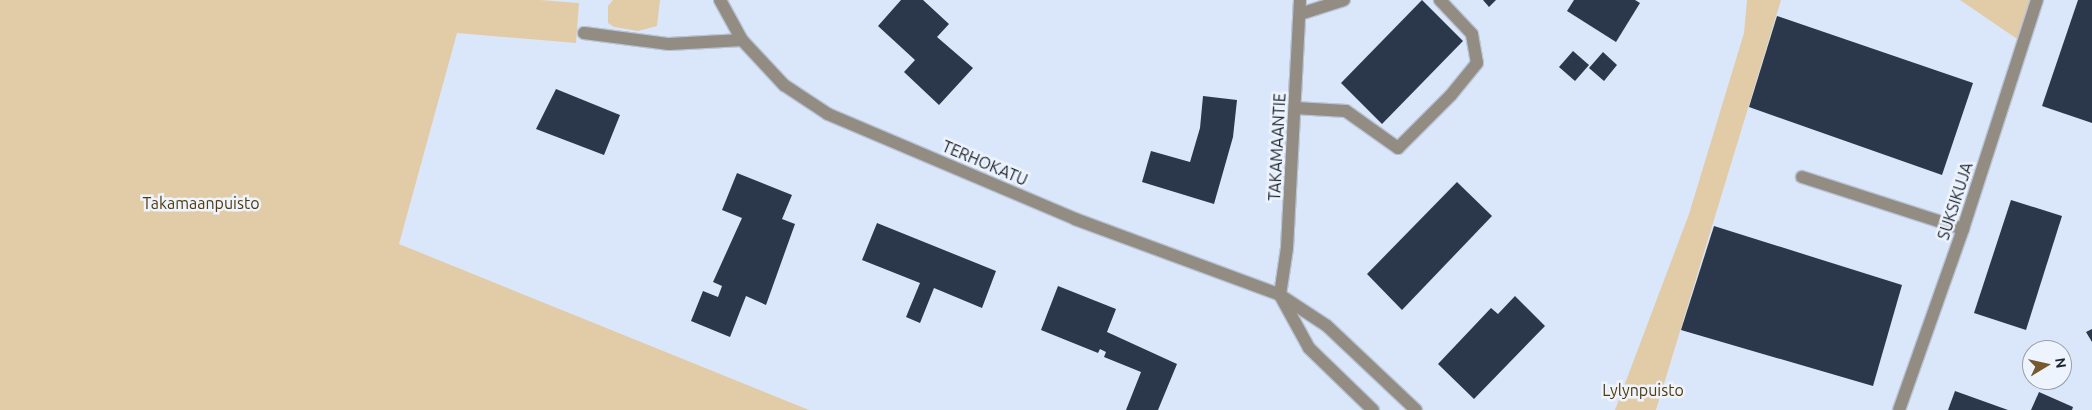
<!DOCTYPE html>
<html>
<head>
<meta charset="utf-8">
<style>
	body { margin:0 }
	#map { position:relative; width:2092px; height:410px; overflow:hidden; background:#dae7fb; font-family:Ubuntu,sans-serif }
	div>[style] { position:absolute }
	.green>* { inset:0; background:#e2cba7 }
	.building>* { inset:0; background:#2b374b }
	.roads { filter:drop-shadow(1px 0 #b8c4d6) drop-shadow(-1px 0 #b8c4d6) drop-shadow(0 1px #b8c4d6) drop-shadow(0 -1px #b8c4d6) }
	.minor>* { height:12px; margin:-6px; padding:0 6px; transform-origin:6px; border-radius:6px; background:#938c82 }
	span { translate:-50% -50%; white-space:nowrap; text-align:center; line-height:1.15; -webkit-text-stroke:5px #edf4fe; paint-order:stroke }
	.street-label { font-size:16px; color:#1e242d }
	.park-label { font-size:16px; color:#543a0a }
	.north { position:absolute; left:2022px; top:340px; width:50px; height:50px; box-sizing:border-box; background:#edf4fe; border:1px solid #9aa1aa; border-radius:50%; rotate:81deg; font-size:14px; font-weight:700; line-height:20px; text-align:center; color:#1e242d }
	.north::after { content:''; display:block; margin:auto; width:18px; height:22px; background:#765a2d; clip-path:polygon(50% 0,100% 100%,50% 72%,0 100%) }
</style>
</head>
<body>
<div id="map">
	<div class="green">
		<i style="clip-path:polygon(0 0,540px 0,579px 3px,576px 43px,457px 33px,399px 244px,809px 410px,0 410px)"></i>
		<i style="clip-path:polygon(613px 0,660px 0,657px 26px,638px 31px,614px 27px,608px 23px,608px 6px)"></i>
		<i style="clip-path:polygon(1747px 0,1781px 0,1656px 410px,1615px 410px,1689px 214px,1744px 33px)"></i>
		<i style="clip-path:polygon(1960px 0,2037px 0,2023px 43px)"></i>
	</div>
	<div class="building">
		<i style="clip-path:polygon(901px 0,923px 0,949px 24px,937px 37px,973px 68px,939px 105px,904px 72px,915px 60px,878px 26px)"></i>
		<i style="clip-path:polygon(1422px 0,1463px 41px,1382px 124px,1341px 83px)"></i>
		<i style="clip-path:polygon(1483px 0,1496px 0,1489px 7px)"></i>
		<i style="clip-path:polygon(1574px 0,1635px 0,1640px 3px,1616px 42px,1567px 11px)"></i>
		<i style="clip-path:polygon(2078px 0,2092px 0,2092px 123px,2042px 106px)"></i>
		<i style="clip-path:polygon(1777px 16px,1973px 83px,1942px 175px,1749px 107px)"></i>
		<i style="clip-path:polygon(1573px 51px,1589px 65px,1575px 81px,1559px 67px)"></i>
		<i style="clip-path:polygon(1603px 52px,1617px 65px,1604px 81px,1589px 68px)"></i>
		<i style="clip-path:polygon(556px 89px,620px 115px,604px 155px,536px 129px)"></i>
		<i style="clip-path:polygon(1203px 96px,1237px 100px,1233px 137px,1214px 204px,1142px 182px,1151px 151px,1190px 162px,1200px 128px)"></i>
		<i style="clip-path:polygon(737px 173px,792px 195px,782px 219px,795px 224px,766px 305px,746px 296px,730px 337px,691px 321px,703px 291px,718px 297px,722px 286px,713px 282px,742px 218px,722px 210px)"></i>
		<i style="clip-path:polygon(1457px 182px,1492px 216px,1402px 310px,1367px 274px)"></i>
		<i style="clip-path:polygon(2011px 200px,2062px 216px,2026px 330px,1974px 313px)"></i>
		<i style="clip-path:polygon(877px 223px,996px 271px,982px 308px,934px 288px,920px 323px,906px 317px,920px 283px,862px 260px)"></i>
		<i style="clip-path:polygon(1714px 226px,1902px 285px,1873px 386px,1681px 330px)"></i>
		<i style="clip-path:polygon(1058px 286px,1116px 309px,1107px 332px,1177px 364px,1158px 410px,1126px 410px,1141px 372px,1104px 357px,1106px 352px,1100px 349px,1098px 353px,1041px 330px)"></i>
		<i style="clip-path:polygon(1515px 296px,1545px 326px,1474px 399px,1438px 364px,1491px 308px,1498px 314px)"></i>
		<i style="clip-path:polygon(2092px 329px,2092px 342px,2086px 332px)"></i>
		<i style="clip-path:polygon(1955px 391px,2008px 410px,1948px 410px)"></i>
		<i style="clip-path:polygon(2039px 392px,2073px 407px,2072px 410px,2031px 410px)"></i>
	</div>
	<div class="roads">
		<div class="minor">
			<i style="left:720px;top:0;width:46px;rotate:61.2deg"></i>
			<i style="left:742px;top:40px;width:62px;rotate:47deg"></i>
			<i style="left:784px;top:85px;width:53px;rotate:33.4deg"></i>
			<i style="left:828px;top:114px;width:268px;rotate:23deg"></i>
			<i style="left:1075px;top:219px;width:219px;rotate:20.3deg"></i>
			<i style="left:1280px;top:295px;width:56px;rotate:33.4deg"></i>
			<i style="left:1327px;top:326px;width:122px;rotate:43.3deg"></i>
			<i style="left:1300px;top:0;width:248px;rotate:93deg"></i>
			<i style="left:1287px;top:248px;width:48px;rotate:98.5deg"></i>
			<i style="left:1280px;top:295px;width:60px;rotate:61.3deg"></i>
			<i style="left:1309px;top:348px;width:89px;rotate:44.1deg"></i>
			<i style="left:1300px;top:14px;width:46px;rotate:-17.7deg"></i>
			<i style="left:584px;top:33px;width:86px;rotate:7.4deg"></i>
			<i style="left:669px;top:44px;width:73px;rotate:-3.1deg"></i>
			<i style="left:1295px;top:108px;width:51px;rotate:3.4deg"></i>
			<i style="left:1346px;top:111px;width:64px;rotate:35.4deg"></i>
			<i style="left:1398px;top:148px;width:75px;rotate:-45deg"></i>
			<i style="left:1451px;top:95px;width:41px;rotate:-50.9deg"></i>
			<i style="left:1477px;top:63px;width:29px;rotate:-100deg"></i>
			<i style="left:1472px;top:34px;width:47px;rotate:-133.3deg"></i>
			<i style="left:1802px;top:177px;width:169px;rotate:17.9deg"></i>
			<i style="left:1899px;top:410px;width:192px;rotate:-70.5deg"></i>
			<i style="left:1963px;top:229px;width:241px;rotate:-72.1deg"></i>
		</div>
	</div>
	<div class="street-label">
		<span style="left:1277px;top:147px;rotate:-87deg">TAKAMAANTIE</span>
		<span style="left:985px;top:163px;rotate:23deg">TERHOKATU</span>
		<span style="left:1955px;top:201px;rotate:-72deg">SUKSIKUJA</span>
	</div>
	<div class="park-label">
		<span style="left:201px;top:203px">Takamaanpuisto</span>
		<span style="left:1643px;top:390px">Lylynpuisto</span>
	</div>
	<div class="north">N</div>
</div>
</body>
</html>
